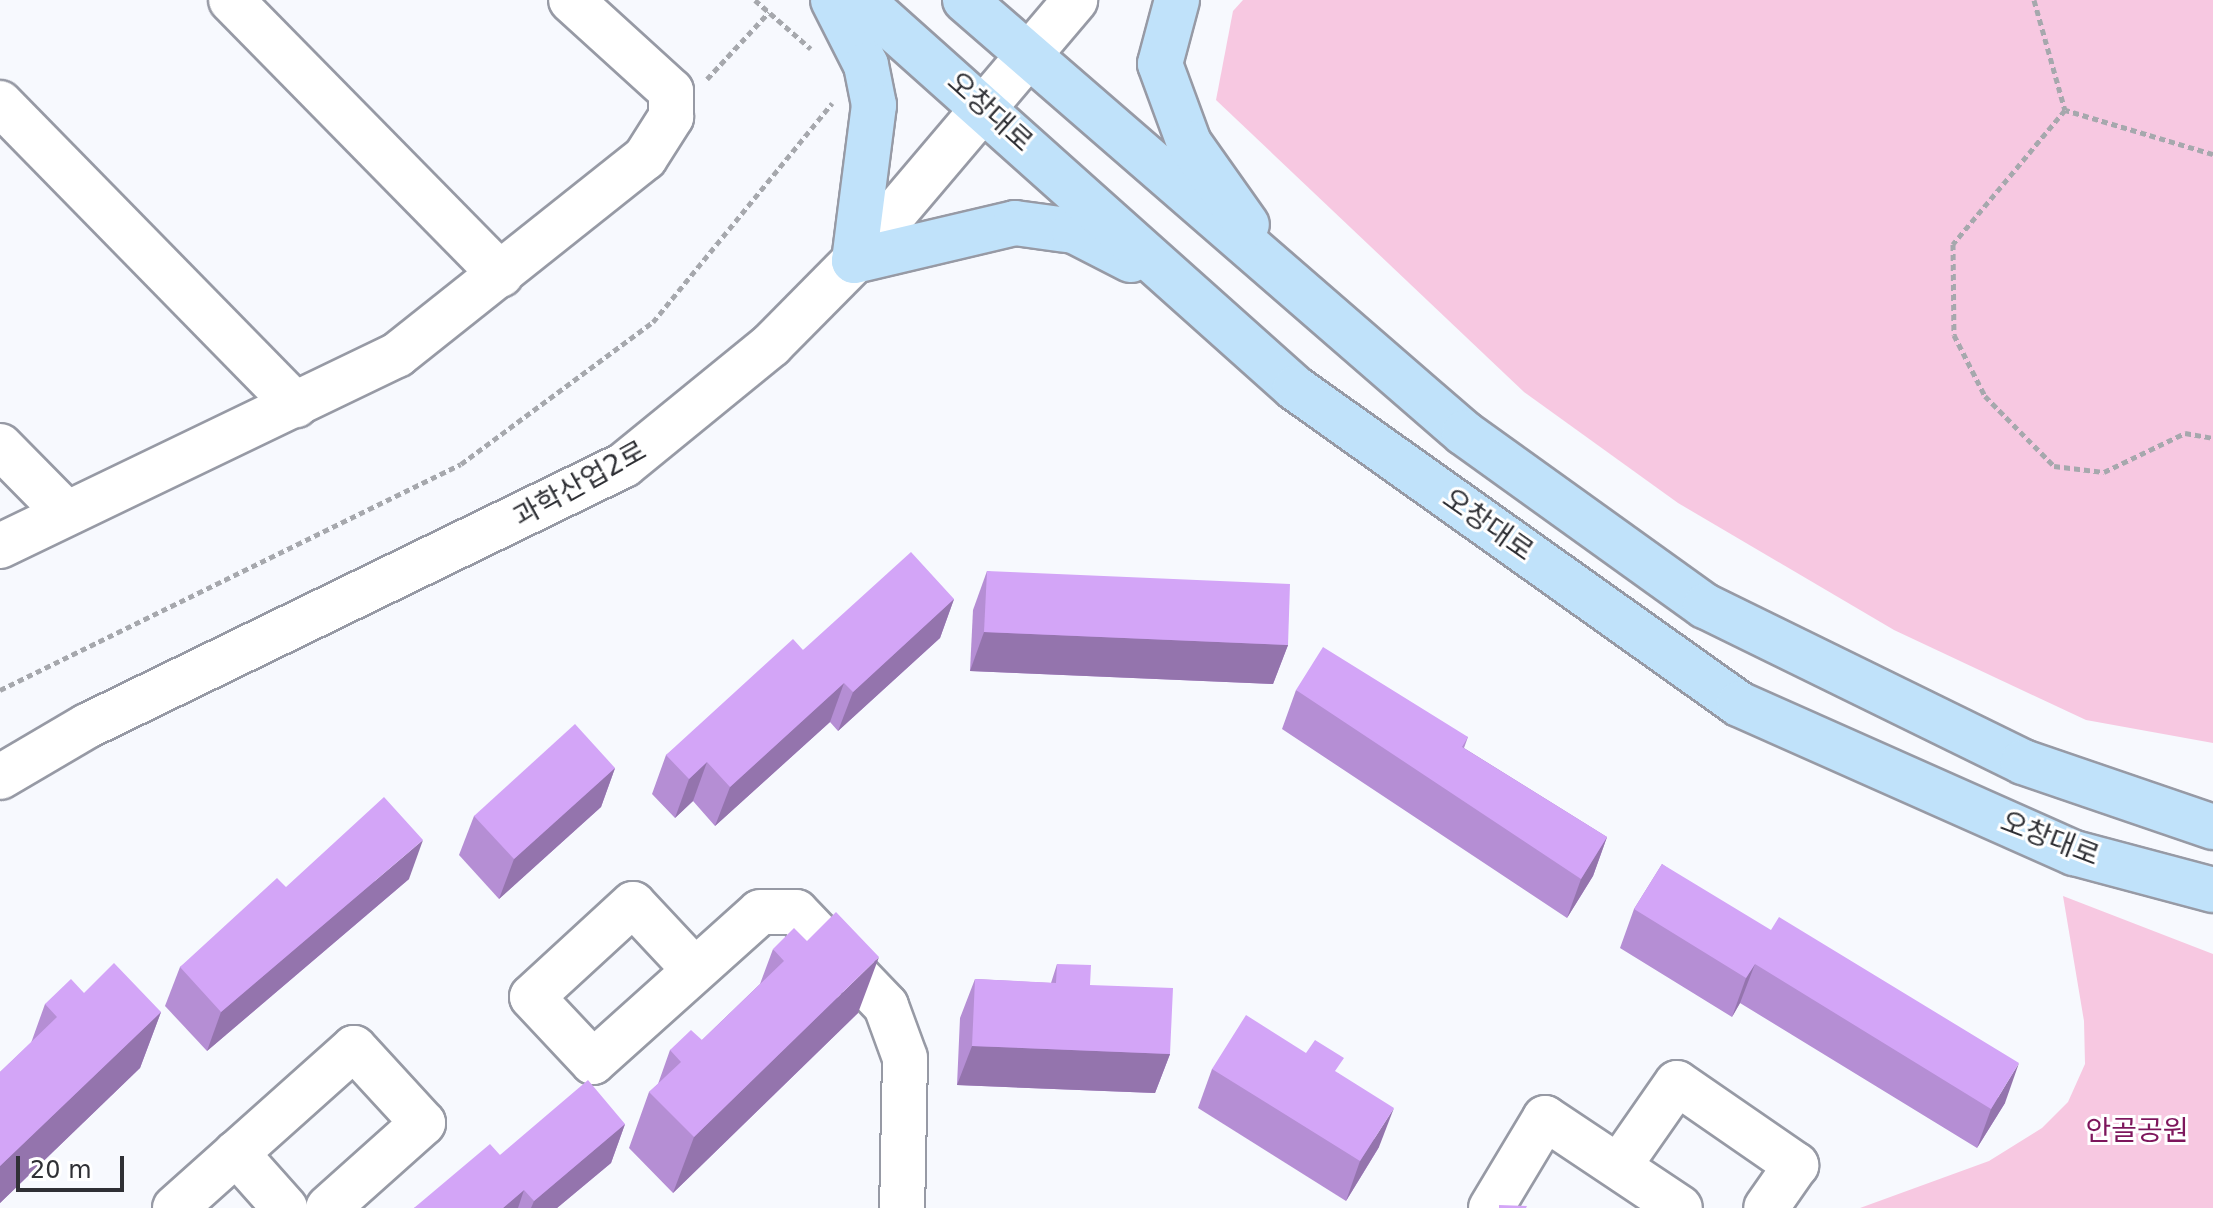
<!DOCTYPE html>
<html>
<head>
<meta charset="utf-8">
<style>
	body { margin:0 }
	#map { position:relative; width:2213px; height:1208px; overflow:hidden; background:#f7f9fe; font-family:"DejaVu Sans","Noto Sans KR",sans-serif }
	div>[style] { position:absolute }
	.green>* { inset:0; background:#f7c8e1 }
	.path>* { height:5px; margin-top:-2.5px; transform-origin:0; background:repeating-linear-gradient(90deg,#a6a8ad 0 6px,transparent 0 10px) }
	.roads { filter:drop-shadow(2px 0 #979aa5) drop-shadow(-2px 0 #979aa5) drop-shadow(0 2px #979aa5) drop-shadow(0 -2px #979aa5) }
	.minor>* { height:44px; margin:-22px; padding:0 22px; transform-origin:22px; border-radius:22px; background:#fff }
	.major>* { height:44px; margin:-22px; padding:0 22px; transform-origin:22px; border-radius:22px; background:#c0e2fa }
	.wall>* { inset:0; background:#b58ed4 }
	.shaded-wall>* { inset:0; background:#9474ad }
	.building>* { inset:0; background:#d3a5f7 }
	span { translate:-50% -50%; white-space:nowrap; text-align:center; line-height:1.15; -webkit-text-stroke:6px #fff; paint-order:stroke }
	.street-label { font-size:28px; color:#2f3035 }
	.park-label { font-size:28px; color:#7d165c }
	.scale { position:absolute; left:16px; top:1156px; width:108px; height:36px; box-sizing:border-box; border:4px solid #2f3035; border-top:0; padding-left:10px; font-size:24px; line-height:28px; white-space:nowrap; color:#2f3035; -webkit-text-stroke:6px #fff; paint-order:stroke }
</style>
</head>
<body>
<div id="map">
	<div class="green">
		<i style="clip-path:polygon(1243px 0,2213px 0,2213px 743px,2086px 720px,1894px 630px,1678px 503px,1524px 392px,1216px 100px,1233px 11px)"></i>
		<i style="clip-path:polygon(2063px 896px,2213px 954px,2213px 1208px,1860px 1208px,1989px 1161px,2042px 1128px,2068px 1102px,2085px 1064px,2084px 1021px)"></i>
	</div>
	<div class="path">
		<i style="left:755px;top:0;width:74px;rotate:41.2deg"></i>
		<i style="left:2034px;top:0;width:114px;rotate:74.3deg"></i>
		<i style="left:707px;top:79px;width:91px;rotate:-47.2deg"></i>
		<i style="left:2213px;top:154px;width:154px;rotate:-163.4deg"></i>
		<i style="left:2065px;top:110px;width:175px;rotate:129.9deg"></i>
		<i style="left:1953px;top:244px;width:91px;rotate:89.4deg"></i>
		<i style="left:1954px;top:335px;width:68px;rotate:63.1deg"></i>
		<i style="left:1985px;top:396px;width:98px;rotate:45.4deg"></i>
		<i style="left:2054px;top:466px;width:50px;rotate:6.8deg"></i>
		<i style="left:2104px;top:472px;width:90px;rotate:-25.7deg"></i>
		<i style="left:2185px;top:433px;width:28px;rotate:10deg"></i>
		<i style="left:0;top:690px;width:513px;rotate:-26.12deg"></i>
		<i style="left:461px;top:464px;width:239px;rotate:-36.5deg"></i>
		<i style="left:653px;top:322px;width:283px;rotate:-50.7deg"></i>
	</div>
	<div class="roads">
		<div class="minor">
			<i style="left:231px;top:0;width:385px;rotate:45.5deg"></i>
			<i style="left:0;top:103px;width:423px;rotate:45.6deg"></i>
			<i style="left:0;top:446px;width:93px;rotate:45.4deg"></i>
			<i style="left:0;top:546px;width:441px;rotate:-25.7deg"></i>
			<i style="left:397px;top:355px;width:317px;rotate:-38.5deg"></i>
			<i style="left:645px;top:158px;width:49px;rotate:-57.6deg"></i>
			<i style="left:671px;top:117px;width:26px;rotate:-90deg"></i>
			<i style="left:671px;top:91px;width:135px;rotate:-137.7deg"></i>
			<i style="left:0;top:777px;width:101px;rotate:-30.4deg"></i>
			<i style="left:87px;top:726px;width:597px;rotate:-25.92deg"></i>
			<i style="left:624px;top:465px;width:190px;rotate:-39.2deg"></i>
			<i style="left:771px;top:345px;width:118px;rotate:-45.3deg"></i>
			<i style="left:854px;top:261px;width:342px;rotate:-49.7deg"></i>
			<i style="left:692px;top:967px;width:86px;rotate:-133.1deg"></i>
			<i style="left:633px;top:904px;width:137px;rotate:137.4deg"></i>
			<i style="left:532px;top:997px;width:89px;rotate:46.8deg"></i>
			<i style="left:593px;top:1062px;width:224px;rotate:-41.9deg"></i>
			<i style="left:760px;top:912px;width:36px"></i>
			<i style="left:796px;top:912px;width:130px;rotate:46.2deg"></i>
			<i style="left:886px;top:1006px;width:55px;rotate:69.9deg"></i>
			<i style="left:905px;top:1058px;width:150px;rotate:91.1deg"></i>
			<i style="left:236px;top:1153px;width:74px;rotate:48.3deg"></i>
			<i style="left:1619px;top:1166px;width:101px;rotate:-55.1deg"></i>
			<i style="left:1677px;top:1083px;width:145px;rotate:34.6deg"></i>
			<i style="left:1796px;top:1165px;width:52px;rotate:124.9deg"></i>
			<i style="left:175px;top:1208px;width:240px;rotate:-41.8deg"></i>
			<i style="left:354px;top:1048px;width:102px;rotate:47.4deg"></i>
			<i style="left:423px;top:1123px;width:127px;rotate:138.2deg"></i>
			<i style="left:1491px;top:1208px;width:105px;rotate:-59deg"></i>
			<i style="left:1545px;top:1118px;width:162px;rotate:33.7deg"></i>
		</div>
		<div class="major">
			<i style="left:833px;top:0;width:73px;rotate:63.1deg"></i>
			<i style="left:866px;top:65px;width:41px;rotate:78.7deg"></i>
			<i style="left:874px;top:105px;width:157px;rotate:97.3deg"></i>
			<i style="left:854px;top:261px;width:165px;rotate:-13.3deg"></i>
			<i style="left:1015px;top:223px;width:60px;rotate:7.7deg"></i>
			<i style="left:1074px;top:231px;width:64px;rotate:27deg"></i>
			<i style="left:861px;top:0;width:582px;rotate:41.8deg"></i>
			<i style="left:1295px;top:388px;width:545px;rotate:35.44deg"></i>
			<i style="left:1739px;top:704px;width:367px;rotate:24deg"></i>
			<i style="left:2074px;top:853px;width:144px;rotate:14.9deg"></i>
			<i style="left:965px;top:0;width:661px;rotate:40.95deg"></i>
			<i style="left:1464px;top:433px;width:297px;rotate:35.7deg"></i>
			<i style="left:1705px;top:606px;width:354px;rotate:26.1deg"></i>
			<i style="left:2023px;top:762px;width:201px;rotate:18.9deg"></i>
			<i style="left:1177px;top:0;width:66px;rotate:104.9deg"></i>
			<i style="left:1160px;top:64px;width:84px;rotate:69.8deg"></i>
			<i style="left:1189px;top:143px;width:100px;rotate:54.7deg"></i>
		</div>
	</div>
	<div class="wall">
		<i style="clip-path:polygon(987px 571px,1288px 645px,1273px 684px,970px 671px,973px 610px)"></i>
		<i style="clip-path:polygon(954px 599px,940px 638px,838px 731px,830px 722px,715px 826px,693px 801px,675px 818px,652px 794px,666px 755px,803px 650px)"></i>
		<i style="clip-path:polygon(1296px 690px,1468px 737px,1464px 748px,1607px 837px,1593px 876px,1567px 918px,1282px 729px)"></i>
		<i style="clip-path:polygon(615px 768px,601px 807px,499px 899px,459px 855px,474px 816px)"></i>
		<i style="clip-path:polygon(1662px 864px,2005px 1103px,1977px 1148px,1740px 1003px,1732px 1017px,1620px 948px,1634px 909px)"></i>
		<i style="clip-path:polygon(409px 879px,207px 1051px,165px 1006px,180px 967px,286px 887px)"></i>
		<i style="clip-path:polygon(773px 949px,858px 1013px,673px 1193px,629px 1148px,649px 1092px,658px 1084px,670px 1050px,702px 1040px,760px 984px)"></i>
		<i style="clip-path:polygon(1057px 964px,1090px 985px,1170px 1054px,1155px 1093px,957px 1085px,960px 1018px,975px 979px,1051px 983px)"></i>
		<i style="clip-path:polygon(84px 993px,161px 1012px,140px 1068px,0 1203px,0 1072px,31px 1043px,45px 1004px)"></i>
		<i style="clip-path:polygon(1212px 1069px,1338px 1073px,1379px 1147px,1346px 1201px,1198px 1108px)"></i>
		<i style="clip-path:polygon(625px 1124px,611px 1163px,557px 1208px,414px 1208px,500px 1155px)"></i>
	</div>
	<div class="shaded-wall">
		<i style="clip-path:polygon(954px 599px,940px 638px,838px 731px,853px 692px)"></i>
		<i style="clip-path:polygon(984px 632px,1288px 645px,1273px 684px,970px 671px)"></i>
		<i style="clip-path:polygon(844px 683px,830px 722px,715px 826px,730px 787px)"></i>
		<i style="clip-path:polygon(707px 762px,693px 801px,675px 818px,689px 779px)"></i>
		<i style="clip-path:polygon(615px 768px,601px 807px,499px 899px,514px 859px)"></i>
		<i style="clip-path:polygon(1607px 837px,1593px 876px,1567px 918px,1581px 879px)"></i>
		<i style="clip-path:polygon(423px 840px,409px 879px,207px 1051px,221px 1012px)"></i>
		<i style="clip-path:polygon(879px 957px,858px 1013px,673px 1193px,694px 1137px)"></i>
		<i style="clip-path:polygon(1755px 964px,1740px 1003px,1732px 1017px,1746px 978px)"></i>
		<i style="clip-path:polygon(161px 1012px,140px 1068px,0 1203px,0 1166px)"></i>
		<i style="clip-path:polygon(972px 1046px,1170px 1054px,1155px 1093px,957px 1085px)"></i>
		<i style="clip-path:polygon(2019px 1063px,2005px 1103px,1977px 1148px,1991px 1109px)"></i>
		<i style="clip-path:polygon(1394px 1108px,1379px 1147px,1346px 1201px,1360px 1161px)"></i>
		<i style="clip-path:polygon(625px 1124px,611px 1163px,557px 1208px,531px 1208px,534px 1201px)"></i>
		<i style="clip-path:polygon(524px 1190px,518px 1208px,503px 1208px)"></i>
	</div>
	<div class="building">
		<i style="clip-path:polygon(911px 552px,954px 599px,853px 692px,844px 683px,730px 787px,707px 762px,689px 779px,666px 755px,793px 639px,803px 650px)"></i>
		<i style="clip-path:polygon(987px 571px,1290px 584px,1288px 645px,984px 632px)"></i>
		<i style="clip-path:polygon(1323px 647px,1468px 737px,1462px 747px,1607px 837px,1581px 879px,1296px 690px)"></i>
		<i style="clip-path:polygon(575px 724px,615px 768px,514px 859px,474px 816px)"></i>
		<i style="clip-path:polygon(384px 797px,423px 840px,221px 1012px,180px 967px,277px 878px,286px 887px)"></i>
		<i style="clip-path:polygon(1662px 864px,1771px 930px,1779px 917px,2019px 1063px,1991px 1109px,1755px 964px,1746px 978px,1634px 909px)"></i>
		<i style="clip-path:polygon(836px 912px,879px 957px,694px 1137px,649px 1092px,681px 1062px,670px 1050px,691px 1030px,702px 1040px,784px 961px,773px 949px,794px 928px,807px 941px)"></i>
		<i style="clip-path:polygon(114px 963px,161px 1012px,0 1166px,0 1072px,57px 1017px,45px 1004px,71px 979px,84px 993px)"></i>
		<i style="clip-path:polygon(1057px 964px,1091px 965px,1090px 985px,1173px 988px,1170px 1054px,972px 1046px,975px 979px,1056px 983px)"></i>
		<i style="clip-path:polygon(1246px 1015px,1306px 1053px,1315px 1040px,1344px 1058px,1335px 1071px,1394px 1108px,1360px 1161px,1212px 1069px)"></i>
		<i style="clip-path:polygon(588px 1080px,625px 1124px,534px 1201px,524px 1190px,503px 1208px,414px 1208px,490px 1144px,500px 1155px)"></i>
		<i style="clip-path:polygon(1499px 1205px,1527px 1206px,1526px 1208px,1499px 1208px)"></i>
	</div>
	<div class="street-label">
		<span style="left:990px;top:112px;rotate:42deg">오창대로</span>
		<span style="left:580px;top:484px;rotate:-29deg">과학산업2로</span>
		<span style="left:1488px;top:525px;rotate:35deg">오창대로</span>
		<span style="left:2050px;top:839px;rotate:21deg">오창대로</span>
	</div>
	<div class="park-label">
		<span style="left:2137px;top:1131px">안골공원</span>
	</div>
	<div class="scale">20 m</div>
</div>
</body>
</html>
